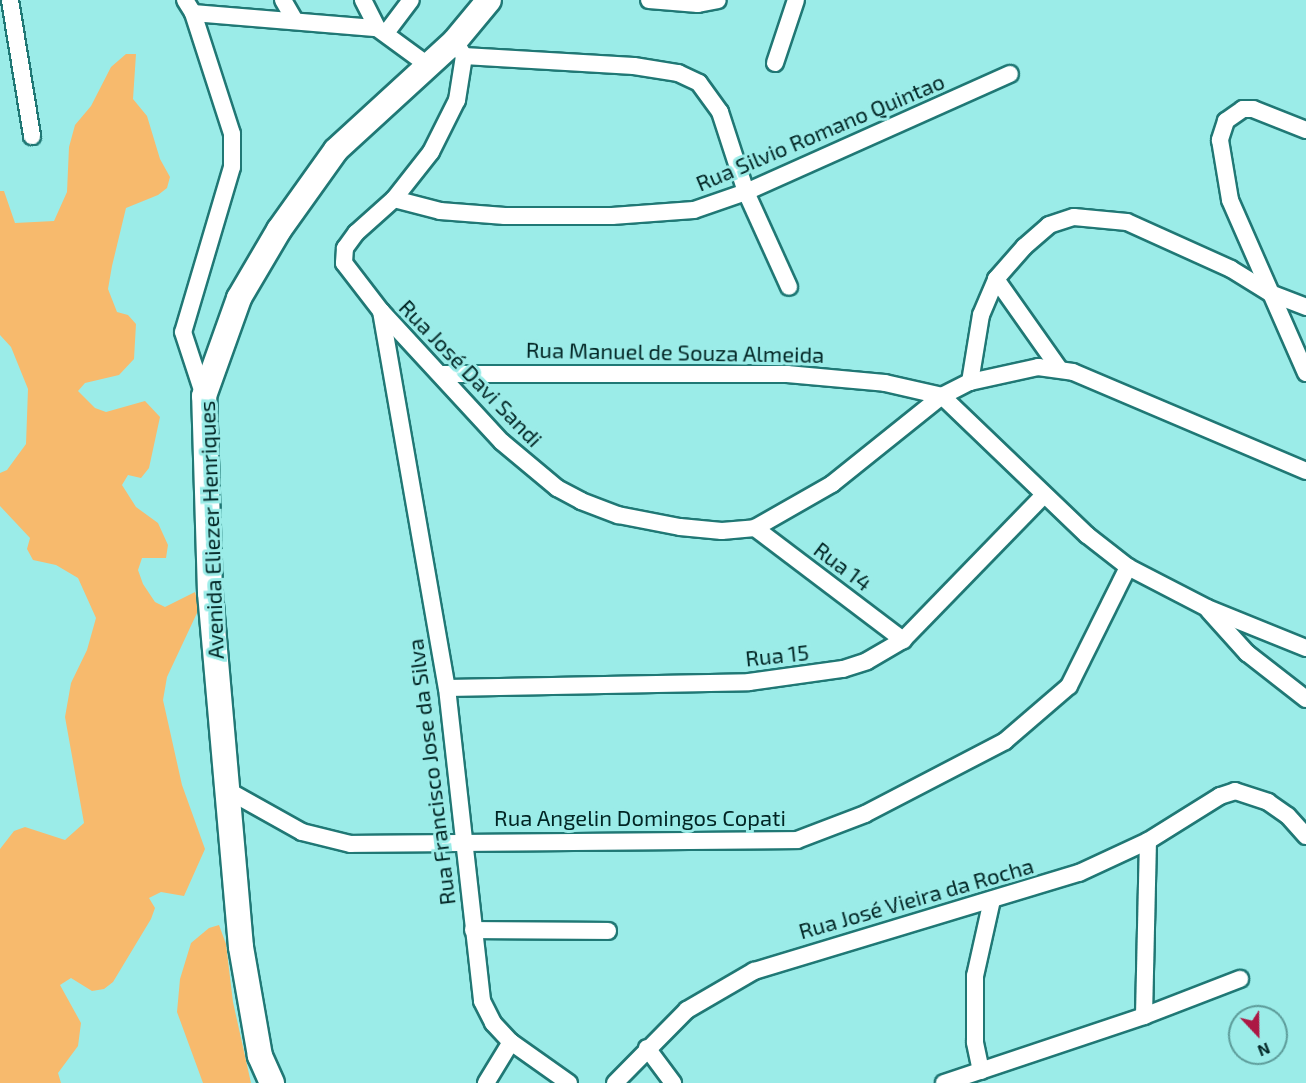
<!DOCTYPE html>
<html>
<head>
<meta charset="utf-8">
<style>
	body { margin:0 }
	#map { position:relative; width:1306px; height:1083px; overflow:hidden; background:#9bece8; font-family:"Exo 2",sans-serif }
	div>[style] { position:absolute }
	.green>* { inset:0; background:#f7ba6d }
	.roads { filter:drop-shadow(2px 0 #207875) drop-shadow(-2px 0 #207875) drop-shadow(0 2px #207875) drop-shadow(0 -2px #207875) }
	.street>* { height:16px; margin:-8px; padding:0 8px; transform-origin:8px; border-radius:8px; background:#fff }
	.secondary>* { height:24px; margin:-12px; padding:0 12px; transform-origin:12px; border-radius:12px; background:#fff }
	span { translate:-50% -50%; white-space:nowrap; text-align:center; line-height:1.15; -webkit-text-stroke:6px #9bece8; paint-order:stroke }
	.street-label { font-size:22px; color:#012524 }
	.north { position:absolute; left:1228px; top:1005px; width:60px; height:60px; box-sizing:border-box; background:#9bece8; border:2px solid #5d9c9a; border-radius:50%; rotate:158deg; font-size:16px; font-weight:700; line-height:24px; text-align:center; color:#012524 }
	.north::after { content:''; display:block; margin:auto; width:21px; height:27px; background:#ac1844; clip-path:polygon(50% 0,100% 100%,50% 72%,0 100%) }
</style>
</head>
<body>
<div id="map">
	<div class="green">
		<i style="clip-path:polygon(126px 54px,136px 54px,133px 99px,147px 116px,160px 159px,170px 177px,167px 188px,158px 195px,126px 208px,112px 266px,108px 289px,117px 312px,128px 315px,136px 324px,134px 359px,119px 375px,85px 383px,78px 391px,95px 408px,106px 412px,145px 401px,160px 417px,149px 468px,141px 478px,128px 475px,122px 485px,136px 507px,158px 523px,168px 545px,166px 558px,142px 558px,138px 570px,143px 584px,155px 602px,165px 607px,195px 592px,198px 603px,197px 613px,167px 677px,163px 700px,182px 785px,205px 849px,184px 896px,161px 892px,149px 898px,155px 908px,151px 919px,113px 982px,104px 989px,92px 991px,71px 978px,60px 985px,81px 1023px,78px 1046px,58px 1073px,61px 1083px,0 1083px,0 849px,14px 831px,25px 827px,65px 840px,84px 823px,65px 717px,71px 683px,87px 650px,96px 618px,78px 578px,56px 565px,33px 560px,27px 549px,30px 538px,0 506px,0 473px,7px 470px,26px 444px,28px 389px,11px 347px,0 335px,0 191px,4px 191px,15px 223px,54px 221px,67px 192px,69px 147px,75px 125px,91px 106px,111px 67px)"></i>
		<i style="clip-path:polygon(219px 925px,226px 944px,233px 1002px,251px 1083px,203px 1083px,177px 1012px,180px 979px,191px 943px,209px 928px)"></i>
	</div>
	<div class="roads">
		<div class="street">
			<i style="left:10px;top:0;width:138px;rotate:80.8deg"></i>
			<i style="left:185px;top:0;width:15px;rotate:58deg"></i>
			<i style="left:193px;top:13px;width:127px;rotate:72.1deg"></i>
			<i style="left:232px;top:134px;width:33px;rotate:90deg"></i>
			<i style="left:232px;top:167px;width:172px;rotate:106.5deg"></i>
			<i style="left:183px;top:332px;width:67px;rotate:71.8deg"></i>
			<i style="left:283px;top:0;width:22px;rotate:60deg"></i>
			<i style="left:363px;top:0;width:31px;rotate:63deg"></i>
			<i style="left:649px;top:0;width:49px;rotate:4.7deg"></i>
			<i style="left:698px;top:4px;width:20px;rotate:-11deg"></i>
			<i style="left:193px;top:13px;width:185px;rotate:4.7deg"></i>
			<i style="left:377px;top:28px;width:64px;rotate:36.2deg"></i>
			<i style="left:386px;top:33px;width:41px;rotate:-52.9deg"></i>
			<i style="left:458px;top:46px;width:12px;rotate:59deg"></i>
			<i style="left:464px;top:56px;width:170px;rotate:3.4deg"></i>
			<i style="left:634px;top:66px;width:45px;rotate:9deg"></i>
			<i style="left:678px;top:73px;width:23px;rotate:25deg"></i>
			<i style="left:699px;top:83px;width:36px;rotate:54deg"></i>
			<i style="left:720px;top:112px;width:84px;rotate:72deg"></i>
			<i style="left:746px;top:192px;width:104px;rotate:65.6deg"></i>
			<i style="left:464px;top:56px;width:45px;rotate:99deg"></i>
			<i style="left:457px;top:100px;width:58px;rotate:116.6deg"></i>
			<i style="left:431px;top:152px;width:60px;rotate:128.2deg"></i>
			<i style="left:394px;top:199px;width:51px;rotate:138.2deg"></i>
			<i style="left:356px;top:233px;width:19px;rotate:126deg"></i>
			<i style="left:345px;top:248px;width:15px;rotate:94deg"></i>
			<i style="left:344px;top:263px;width:61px;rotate:52.4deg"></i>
			<i style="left:381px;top:311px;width:178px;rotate:47.3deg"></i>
			<i style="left:502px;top:442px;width:72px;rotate:39.9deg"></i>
			<i style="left:557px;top:488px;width:27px;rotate:28deg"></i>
			<i style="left:581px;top:501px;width:40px;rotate:21deg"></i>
			<i style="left:618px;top:515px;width:63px;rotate:11deg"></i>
			<i style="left:680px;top:527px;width:42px;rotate:5.4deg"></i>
			<i style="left:722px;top:531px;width:33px;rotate:-5deg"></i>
			<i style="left:755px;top:528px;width:89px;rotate:-29.7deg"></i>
			<i style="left:832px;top:484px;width:141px;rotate:-38.7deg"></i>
			<i style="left:942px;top:396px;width:31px;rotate:-27deg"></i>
			<i style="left:970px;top:382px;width:70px;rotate:-12.4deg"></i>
			<i style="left:1038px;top:367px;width:35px;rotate:8deg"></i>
			<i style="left:1073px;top:372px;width:253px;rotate:23deg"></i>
			<i style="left:775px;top:63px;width:66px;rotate:-71.6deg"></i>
			<i style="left:1306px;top:130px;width:57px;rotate:-158.4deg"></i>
			<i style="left:1253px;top:109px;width:10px;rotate:180deg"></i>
			<i style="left:1243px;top:109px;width:21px;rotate:145deg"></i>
			<i style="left:1226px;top:121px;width:20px;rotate:108deg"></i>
			<i style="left:1220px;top:140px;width:61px;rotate:80.5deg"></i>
			<i style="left:1230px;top:200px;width:189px;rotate:66.3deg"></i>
			<i style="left:394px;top:199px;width:48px;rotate:14.6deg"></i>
			<i style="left:440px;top:211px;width:65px;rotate:4.4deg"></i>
			<i style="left:505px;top:216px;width:107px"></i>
			<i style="left:612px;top:216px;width:82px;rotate:-4.2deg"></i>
			<i style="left:694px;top:210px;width:55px;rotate:-19.1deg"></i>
			<i style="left:746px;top:192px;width:289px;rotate:-24.1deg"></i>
			<i style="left:996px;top:279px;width:108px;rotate:54.8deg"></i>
			<i style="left:381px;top:311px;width:383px;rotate:80.1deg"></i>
			<i style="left:447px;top:688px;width:315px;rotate:83.6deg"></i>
			<i style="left:482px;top:1001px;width:25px;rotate:63deg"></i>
			<i style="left:493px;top:1023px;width:26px;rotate:47deg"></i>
			<i style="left:511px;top:1042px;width:71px;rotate:35.3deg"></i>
			<i style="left:441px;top:374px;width:346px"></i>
			<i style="left:787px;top:374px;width:98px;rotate:5.2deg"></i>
			<i style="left:885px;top:383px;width:58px;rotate:12.8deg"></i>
			<i style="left:970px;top:382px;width:68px;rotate:-80.7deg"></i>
			<i style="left:981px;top:315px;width:39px;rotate:-67deg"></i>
			<i style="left:996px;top:279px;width:43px;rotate:-48.8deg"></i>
			<i style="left:1024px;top:247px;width:33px;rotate:-41deg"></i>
			<i style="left:1049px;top:225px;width:26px;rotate:-18deg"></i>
			<i style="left:1074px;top:217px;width:53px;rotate:5.4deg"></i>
			<i style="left:1127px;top:222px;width:114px;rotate:24.3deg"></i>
			<i style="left:1231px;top:269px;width:46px;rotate:31.6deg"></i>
			<i style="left:1270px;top:293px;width:39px;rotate:21deg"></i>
			<i style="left:942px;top:396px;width:201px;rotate:43.8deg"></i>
			<i style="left:1087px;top:535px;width:52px;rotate:38deg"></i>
			<i style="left:1128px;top:567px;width:89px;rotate:27.4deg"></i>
			<i style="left:1207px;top:608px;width:107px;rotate:22deg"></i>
			<i style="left:755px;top:528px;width:186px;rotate:37.1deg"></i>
			<i style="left:1209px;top:611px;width:57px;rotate:47.9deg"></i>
			<i style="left:1247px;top:653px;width:75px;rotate:37.9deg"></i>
			<i style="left:447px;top:688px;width:302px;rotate:-1.1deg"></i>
			<i style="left:749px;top:682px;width:95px;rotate:-7.9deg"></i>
			<i style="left:843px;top:669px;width:25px;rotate:-18deg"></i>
			<i style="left:867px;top:661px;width:42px;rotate:-30.3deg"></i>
			<i style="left:903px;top:640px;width:202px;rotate:-45.8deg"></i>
			<i style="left:227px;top:790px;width:86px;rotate:29.2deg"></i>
			<i style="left:302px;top:832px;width:50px;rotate:13.8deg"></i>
			<i style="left:351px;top:844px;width:446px;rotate:-0.5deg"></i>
			<i style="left:797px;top:840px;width:73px;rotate:-20.9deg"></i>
			<i style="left:865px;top:814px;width:158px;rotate:-27.5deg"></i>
			<i style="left:1005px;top:741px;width:84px;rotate:-40.7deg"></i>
			<i style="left:1069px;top:686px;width:133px;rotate:-63.6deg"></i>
			<i style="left:473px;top:930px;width:135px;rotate:0.4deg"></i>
			<i style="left:1144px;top:1016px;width:103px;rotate:-21.1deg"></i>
			<i style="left:647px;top:1048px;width:44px;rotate:53.4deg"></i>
			<i style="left:981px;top:1071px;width:30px;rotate:-102deg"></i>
			<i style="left:975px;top:1042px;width:66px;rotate:-90deg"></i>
			<i style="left:975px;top:976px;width:78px;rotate:-77.4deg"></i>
			<i style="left:486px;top:1083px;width:48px;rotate:-58.6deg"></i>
			<i style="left:615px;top:1083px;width:103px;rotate:-45.4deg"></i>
			<i style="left:687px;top:1010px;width:78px;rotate:-30.2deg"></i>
			<i style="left:754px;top:971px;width:339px;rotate:-16.8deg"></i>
			<i style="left:1079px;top:873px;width:76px;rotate:-24.9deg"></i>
			<i style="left:1148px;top:841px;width:85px;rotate:-32deg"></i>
			<i style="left:1220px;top:796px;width:16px;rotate:-18deg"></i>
			<i style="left:1235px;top:791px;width:35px;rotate:18deg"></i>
			<i style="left:1268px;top:802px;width:24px;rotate:35deg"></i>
			<i style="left:1288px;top:816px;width:27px;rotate:48deg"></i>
			<i style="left:944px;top:1083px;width:211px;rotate:-18.5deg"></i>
			<i style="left:1144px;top:1016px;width:175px;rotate:-88.7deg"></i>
		</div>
		<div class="secondary">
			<i style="left:272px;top:1083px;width:30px;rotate:-114deg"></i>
			<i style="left:260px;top:1056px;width:111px;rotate:-99.9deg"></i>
			<i style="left:241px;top:947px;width:355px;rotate:-95deg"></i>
			<i style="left:210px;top:593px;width:197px;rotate:-91.7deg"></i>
			<i style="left:204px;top:396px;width:104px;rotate:-70.3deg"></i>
			<i style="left:239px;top:298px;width:79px;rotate:-59.5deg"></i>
			<i style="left:279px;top:230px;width:98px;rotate:-54.5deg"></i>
			<i style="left:336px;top:150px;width:161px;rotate:-42.5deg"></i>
			<i style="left:455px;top:41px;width:53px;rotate:-50.3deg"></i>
		</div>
	</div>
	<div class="street-label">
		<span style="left:820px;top:132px;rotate:-23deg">Rua Silvio Romano Quintao</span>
		<span style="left:675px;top:352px;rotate:1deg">Rua Manuel de Souza Almeida</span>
		<span style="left:471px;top:373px;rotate:46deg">Rua José Davi Sandi</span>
		<span style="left:211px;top:530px;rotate:-92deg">Avenida Eliezer Henriques</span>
		<span style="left:843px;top:566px;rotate:37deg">Rua 14</span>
		<span style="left:777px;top:655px;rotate:-6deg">Rua 15</span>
		<span style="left:431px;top:772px;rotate:-97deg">Rua Francisco Jose da Silva</span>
		<span style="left:640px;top:818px">Rua Angelin Domingos Copati</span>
		<span style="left:916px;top:898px;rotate:-16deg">Rua José Vieira da Rocha</span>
	</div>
	<div class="north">N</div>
</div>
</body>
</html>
